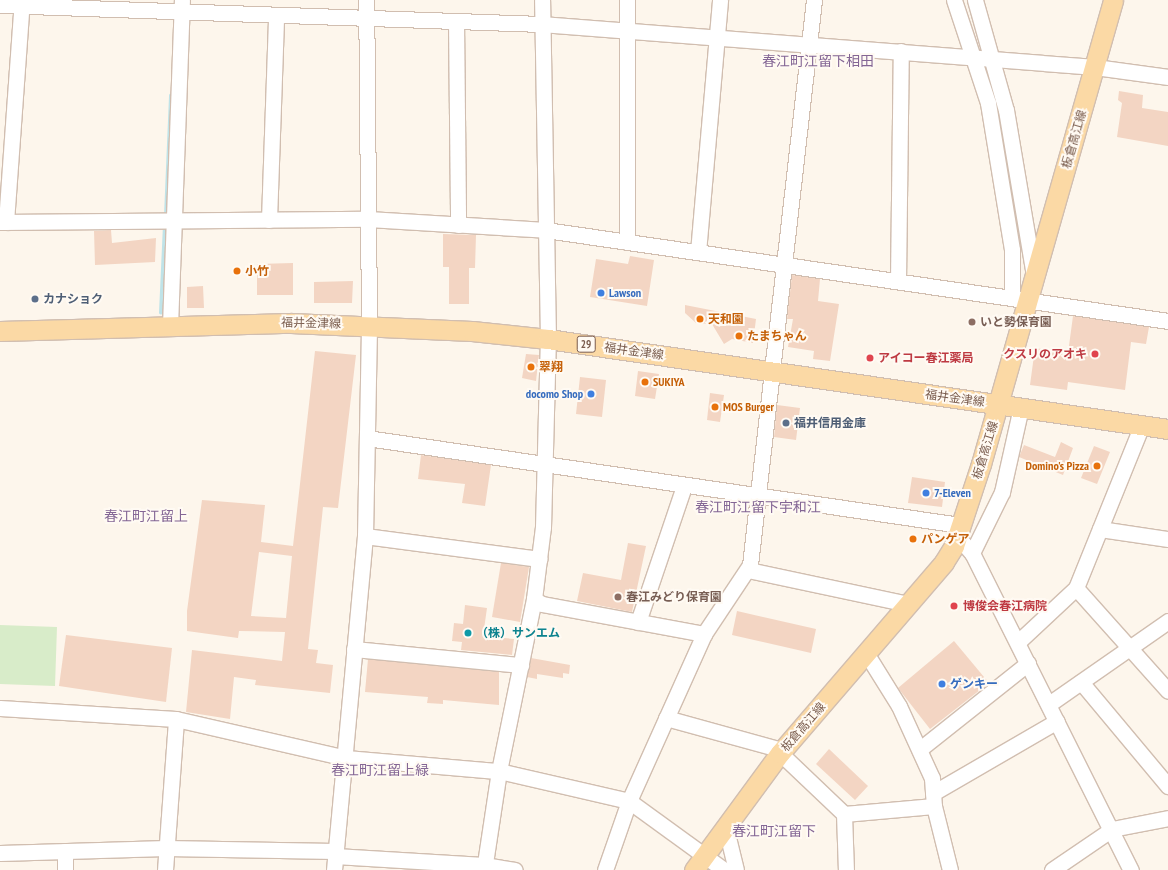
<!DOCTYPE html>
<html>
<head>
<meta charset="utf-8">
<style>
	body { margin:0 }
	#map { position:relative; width:1168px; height:870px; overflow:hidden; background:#fdf6ec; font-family:"PT Sans Narrow","Noto Sans JP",sans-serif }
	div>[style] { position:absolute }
	.green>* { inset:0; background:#d8ecc9 }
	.stream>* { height:3.5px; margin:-1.75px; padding:0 1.75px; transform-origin:1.75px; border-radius:1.75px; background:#bfe3e8 }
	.building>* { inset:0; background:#f3d5c3 }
	.roads { filter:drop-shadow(1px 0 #d1beb0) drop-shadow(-1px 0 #d1beb0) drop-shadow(0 1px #d1beb0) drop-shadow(0 -1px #d1beb0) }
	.minor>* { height:15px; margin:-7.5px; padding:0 7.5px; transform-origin:7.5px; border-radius:7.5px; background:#fff }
	.major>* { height:19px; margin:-9.5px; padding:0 9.5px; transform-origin:9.5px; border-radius:9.5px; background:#fbd9a5 }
	.dots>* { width:11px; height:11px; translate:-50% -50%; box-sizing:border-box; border:2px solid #fffaf3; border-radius:50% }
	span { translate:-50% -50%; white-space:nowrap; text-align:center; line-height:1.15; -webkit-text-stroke:4px #fffaf3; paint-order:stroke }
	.shield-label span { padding:1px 3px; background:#fffaf3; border:1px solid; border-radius:3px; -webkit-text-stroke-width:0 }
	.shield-label { font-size:11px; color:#7a5c4d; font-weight:700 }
	.street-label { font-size:12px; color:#7a5c4d }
	.food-label { font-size:12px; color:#c56008; font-weight:700 }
	.left { translate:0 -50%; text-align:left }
	.right { translate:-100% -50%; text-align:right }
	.shop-label { font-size:12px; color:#366cbe; font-weight:700 }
	.service-label { font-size:12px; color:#4e5e75; font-weight:700 }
	.education-label { font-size:12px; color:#785e54; font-weight:700 }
	.health-label { font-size:12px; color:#be3a42; font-weight:700 }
	.culture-label { font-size:12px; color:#0d838f; font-weight:700 }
	.quarter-label { font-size:14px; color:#846695 }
</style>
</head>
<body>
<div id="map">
	<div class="green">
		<i style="clip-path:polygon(0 625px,57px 627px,55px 686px,0 684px)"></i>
	</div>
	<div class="stream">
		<i style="left:166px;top:216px;width:120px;rotate:-87.6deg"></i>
		<i style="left:161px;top:313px;width:89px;rotate:-87.4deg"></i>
	</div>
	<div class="building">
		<i style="clip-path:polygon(1119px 91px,1143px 95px,1142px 108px,1168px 112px,1168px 146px,1117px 137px,1122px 103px,1118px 100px)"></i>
		<i style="clip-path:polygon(111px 230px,112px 243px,156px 238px,155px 262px,95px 265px,94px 231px)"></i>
		<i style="clip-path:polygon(443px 234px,476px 235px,475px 268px,469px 268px,469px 304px,449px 304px,449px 267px,443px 267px)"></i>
		<i style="clip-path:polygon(630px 256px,654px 260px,647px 306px,590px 297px,596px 259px,628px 264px)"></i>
		<i style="clip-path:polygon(293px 263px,293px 295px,257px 295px,257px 264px)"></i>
		<i style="clip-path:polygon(792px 275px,820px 279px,818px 301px,839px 304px,830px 361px,813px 359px,814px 351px,788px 347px,793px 319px,787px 319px)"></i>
		<i style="clip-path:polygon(353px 281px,352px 303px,314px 303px,314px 282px)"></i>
		<i style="clip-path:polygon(203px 286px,204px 308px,187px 308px,187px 287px)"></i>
		<i style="clip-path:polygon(685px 305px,756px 319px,753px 343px,732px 339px,724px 344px,712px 324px,696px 323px,685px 313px)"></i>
		<i style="clip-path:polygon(1073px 316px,1149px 327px,1146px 344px,1131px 342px,1125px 390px,1068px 382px,1067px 390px,1030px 385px,1035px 348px,1068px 353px)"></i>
		<i style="clip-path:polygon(evenodd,315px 351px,356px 355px,338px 508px,323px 507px,308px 649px,318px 650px,316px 663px,333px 665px,330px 693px,255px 685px,256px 680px,234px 677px,230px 719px,186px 712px,192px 650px,282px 661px,285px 632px,239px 631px,238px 638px,187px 631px,187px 611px,202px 500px,265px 505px,261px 542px,293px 546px,315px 351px,259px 552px,292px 556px,286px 618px,251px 616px,259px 552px)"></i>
		<i style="clip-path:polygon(526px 354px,539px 355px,536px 381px,522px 378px)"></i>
		<i style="clip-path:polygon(638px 371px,659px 374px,655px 399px,635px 396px)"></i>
		<i style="clip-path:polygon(580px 377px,606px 380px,602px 417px,576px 414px)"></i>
		<i style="clip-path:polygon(710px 393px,724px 395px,720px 422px,707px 420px)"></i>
		<i style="clip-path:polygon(777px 405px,800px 408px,796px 440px,774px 437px)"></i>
		<i style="clip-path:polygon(1061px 442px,1073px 448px,1063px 475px,1019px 457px,1024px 445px,1055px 457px)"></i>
		<i style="clip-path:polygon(1094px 446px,1110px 452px,1097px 484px,1081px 478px)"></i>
		<i style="clip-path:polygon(421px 455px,491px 465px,485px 506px,462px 503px,465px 484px,418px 479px)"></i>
		<i style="clip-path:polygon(912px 477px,945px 482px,942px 507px,908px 503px)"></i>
		<i style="clip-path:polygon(628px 543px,646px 546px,632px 612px,577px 601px,583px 573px,621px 580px)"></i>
		<i style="clip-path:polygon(501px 563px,529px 567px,520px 622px,492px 617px)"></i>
		<i style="clip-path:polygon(465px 605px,487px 608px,483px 636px,514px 639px,512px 655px,461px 650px,462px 642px,452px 641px,454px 623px,463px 624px)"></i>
		<i style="clip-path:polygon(737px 611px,816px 629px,811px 653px,732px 635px)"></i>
		<i style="clip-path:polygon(66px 635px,172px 648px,166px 702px,59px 686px)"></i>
		<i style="clip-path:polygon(954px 641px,989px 683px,930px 729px,898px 688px)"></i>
		<i style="clip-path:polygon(531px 658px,570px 665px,569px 674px,563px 673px,563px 678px,537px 674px,537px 679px,527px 677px)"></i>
		<i style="clip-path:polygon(368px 659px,499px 672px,499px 705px,443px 700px,443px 704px,427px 703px,428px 697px,365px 692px)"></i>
		<i style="clip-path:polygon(829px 749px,868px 786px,855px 800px,816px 764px)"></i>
	</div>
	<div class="roads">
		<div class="minor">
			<i style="left:954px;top:0;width:108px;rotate:71.7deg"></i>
			<i style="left:988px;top:103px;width:149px;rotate:80.7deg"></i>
			<i style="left:1012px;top:250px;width:48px;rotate:90deg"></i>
			<i style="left:975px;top:0;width:114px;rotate:74.3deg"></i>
			<i style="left:1006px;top:110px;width:168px;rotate:80.4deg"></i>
			<i style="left:0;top:5px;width:541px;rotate:2.01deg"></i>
			<i style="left:541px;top:24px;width:556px;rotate:4.44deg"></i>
			<i style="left:1095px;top:67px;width:74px;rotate:7.8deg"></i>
			<i style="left:456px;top:21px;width:204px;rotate:89.4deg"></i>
			<i style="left:269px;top:220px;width:205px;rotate:-88deg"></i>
			<i style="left:0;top:222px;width:368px;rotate:-0.5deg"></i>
			<i style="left:368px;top:219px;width:178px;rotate:3.5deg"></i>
			<i style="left:546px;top:230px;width:629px;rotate:8.32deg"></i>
			<i style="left:6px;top:222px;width:223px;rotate:-85.9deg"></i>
			<i style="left:627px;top:242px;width:242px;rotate:-90deg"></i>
			<i style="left:698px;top:252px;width:253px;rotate:-85deg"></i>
			<i style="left:898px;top:281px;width:230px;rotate:-89.3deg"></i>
			<i style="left:170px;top:326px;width:326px;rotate:-87.9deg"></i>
			<i style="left:367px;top:438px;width:599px;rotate:8.35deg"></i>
			<i style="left:1100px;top:529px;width:69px;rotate:8.4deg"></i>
			<i style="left:365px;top:536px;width:176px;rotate:7.5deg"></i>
			<i style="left:957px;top:536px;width:23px;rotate:49deg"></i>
			<i style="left:972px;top:553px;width:355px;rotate:63.4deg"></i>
			<i style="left:972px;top:553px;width:68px;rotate:-63.8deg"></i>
			<i style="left:1002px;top:492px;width:87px;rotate:-77.4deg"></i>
			<i style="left:748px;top:570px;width:164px;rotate:12deg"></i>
			<i style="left:1076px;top:588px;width:138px;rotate:48.2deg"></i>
			<i style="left:534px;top:599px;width:9px;rotate:32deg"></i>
			<i style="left:542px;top:604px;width:165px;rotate:10.5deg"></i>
			<i style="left:638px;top:622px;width:144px;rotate:-71.3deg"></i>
			<i style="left:1018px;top:642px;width:79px;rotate:-43deg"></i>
			<i style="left:1076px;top:588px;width:176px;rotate:-68deg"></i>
			<i style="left:354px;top:649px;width:168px;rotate:5.5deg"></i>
			<i style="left:866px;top:653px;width:62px;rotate:58.1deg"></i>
			<i style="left:899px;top:706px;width:79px;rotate:65.4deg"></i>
			<i style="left:932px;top:778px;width:28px;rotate:86deg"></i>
			<i style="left:934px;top:806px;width:66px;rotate:76deg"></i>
			<i style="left:1081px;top:682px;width:136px;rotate:50.1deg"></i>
			<i style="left:1049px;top:704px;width:145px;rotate:-34.9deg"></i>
			<i style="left:0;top:708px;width:176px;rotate:3.6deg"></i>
			<i style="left:176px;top:719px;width:174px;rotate:12.9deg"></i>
			<i style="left:346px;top:758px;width:154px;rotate:4.9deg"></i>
			<i style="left:499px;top:771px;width:133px;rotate:13deg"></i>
			<i style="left:629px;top:801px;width:117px;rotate:36deg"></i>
			<i style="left:666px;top:718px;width:120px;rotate:15.4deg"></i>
			<i style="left:920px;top:749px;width:138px;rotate:-38.5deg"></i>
			<i style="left:780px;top:753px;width:88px;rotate:43.6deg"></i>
			<i style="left:844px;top:814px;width:56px;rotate:88deg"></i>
			<i style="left:933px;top:793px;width:143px;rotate:-30.1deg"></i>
			<i style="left:844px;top:814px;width:90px;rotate:-5.1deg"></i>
			<i style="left:726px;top:829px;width:42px;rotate:76.3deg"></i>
			<i style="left:65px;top:851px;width:19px;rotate:90deg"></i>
			<i style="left:0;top:853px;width:166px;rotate:-1.7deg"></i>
			<i style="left:166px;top:848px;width:169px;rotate:1deg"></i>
			<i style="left:335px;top:856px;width:149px;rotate:3.5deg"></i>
			<i style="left:484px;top:865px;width:31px;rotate:9deg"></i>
			<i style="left:165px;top:870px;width:151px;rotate:-85.8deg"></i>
			<i style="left:334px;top:870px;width:335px;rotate:-84.7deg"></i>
			<i style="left:365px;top:536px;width:212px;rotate:-88.9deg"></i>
			<i style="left:369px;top:324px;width:324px;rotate:-90.5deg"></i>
			<i style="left:484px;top:870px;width:100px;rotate:-81.4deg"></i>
			<i style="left:499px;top:771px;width:176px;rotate:-78.5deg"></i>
			<i style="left:534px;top:599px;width:73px;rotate:-82.9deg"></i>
			<i style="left:543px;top:527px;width:188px;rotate:-88.5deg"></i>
			<i style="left:548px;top:339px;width:339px;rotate:-91deg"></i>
			<i style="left:605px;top:870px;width:73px;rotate:-70.8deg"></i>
			<i style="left:629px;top:801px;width:183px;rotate:-65.8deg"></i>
			<i style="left:704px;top:634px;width:83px;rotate:-56.3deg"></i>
			<i style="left:750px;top:565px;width:569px;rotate:-83.54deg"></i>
			<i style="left:1052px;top:870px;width:73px;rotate:-34.3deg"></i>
			<i style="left:1112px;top:829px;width:57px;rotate:-11.1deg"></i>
		</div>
		<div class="major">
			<i style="left:0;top:331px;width:291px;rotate:-1.6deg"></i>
			<i style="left:291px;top:323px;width:181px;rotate:2.5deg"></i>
			<i style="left:472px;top:331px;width:76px;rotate:6deg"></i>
			<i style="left:548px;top:339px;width:626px;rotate:8.26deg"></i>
			<i style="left:694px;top:870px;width:145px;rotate:-53.7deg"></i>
			<i style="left:780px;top:753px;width:252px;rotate:-49.3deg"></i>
			<i style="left:944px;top:562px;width:19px;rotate:-58deg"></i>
			<i style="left:954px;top:546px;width:86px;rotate:-71.8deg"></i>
			<i style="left:981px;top:464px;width:482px;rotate:-74.1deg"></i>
		</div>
	</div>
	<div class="dots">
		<i style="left:237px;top:271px;background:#e8710a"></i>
		<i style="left:601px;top:293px;background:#3f7fe0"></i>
		<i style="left:35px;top:299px;background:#5c6f8a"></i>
		<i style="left:700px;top:319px;background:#e8710a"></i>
		<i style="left:972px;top:322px;background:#8d6e63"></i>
		<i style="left:739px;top:336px;background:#e8710a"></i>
		<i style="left:1095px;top:354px;background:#e0444e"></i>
		<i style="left:870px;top:358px;background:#e0444e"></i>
		<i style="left:531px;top:367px;background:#e8710a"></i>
		<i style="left:645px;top:382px;background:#e8710a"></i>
		<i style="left:591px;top:394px;background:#3f7fe0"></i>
		<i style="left:715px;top:407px;background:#e8710a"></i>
		<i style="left:786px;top:423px;background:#5c6f8a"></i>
		<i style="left:1097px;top:466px;background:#e8710a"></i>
		<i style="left:926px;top:493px;background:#3f7fe0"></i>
		<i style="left:913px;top:539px;background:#e8710a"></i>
		<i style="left:618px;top:597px;background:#8d6e63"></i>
		<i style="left:954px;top:606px;background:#e0444e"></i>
		<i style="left:468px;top:633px;background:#0f9aa8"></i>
		<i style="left:942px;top:684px;background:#3f7fe0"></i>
	</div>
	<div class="shield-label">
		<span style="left:586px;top:344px">29</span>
	</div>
	<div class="street-label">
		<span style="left:1074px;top:139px;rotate:-74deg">板倉高江線</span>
		<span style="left:311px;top:323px;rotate:1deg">福井金津線</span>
		<span style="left:634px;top:351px;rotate:8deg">福井金津線</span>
		<span style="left:955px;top:398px;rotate:8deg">福井金津線</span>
		<span style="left:985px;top:450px;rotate:-73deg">板倉高江線</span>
		<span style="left:803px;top:727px;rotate:-49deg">板倉高江線</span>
	</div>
	<div class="food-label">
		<span class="left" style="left:245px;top:271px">小竹</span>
		<span class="left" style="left:708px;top:319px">天和園</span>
		<span class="left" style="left:747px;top:336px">たまちゃん</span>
		<span class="left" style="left:539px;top:367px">翠翔</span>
		<span class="left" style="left:653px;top:382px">SUKIYA</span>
		<span class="left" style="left:723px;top:407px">MOS Burger</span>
		<span class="right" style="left:1089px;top:466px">Domino's Pizza</span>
		<span class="left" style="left:921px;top:539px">パンゲア</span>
	</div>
	<div class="shop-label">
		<span class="left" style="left:609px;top:293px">Lawson</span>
		<span class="right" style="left:583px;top:394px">docomo Shop</span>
		<span class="left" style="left:934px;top:493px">7-Eleven</span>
		<span class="left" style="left:950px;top:684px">ゲンキー</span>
	</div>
	<div class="service-label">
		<span class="left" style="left:43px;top:299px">カナショク</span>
		<span class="left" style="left:794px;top:423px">福井信用金庫</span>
	</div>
	<div class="education-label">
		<span class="left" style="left:980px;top:322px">いと勢保育園</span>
		<span class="left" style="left:626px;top:597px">春江みどり保育園</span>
	</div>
	<div class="health-label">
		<span class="right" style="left:1087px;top:354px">クスリのアオキ</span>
		<span class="left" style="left:878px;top:358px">アイコー春江薬局</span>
		<span class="left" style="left:963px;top:606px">博俊会春江病院</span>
	</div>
	<div class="culture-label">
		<span class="left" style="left:476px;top:633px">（株）サンエム</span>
	</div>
	<div class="quarter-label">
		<span style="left:818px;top:61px">春江町江留下相田</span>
		<span style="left:758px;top:507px">春江町江留下宇和江</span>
		<span style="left:146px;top:516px">春江町江留上</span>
		<span style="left:380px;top:770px">春江町江留上緑</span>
		<span style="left:774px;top:831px">春江町江留下</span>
	</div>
</div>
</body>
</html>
